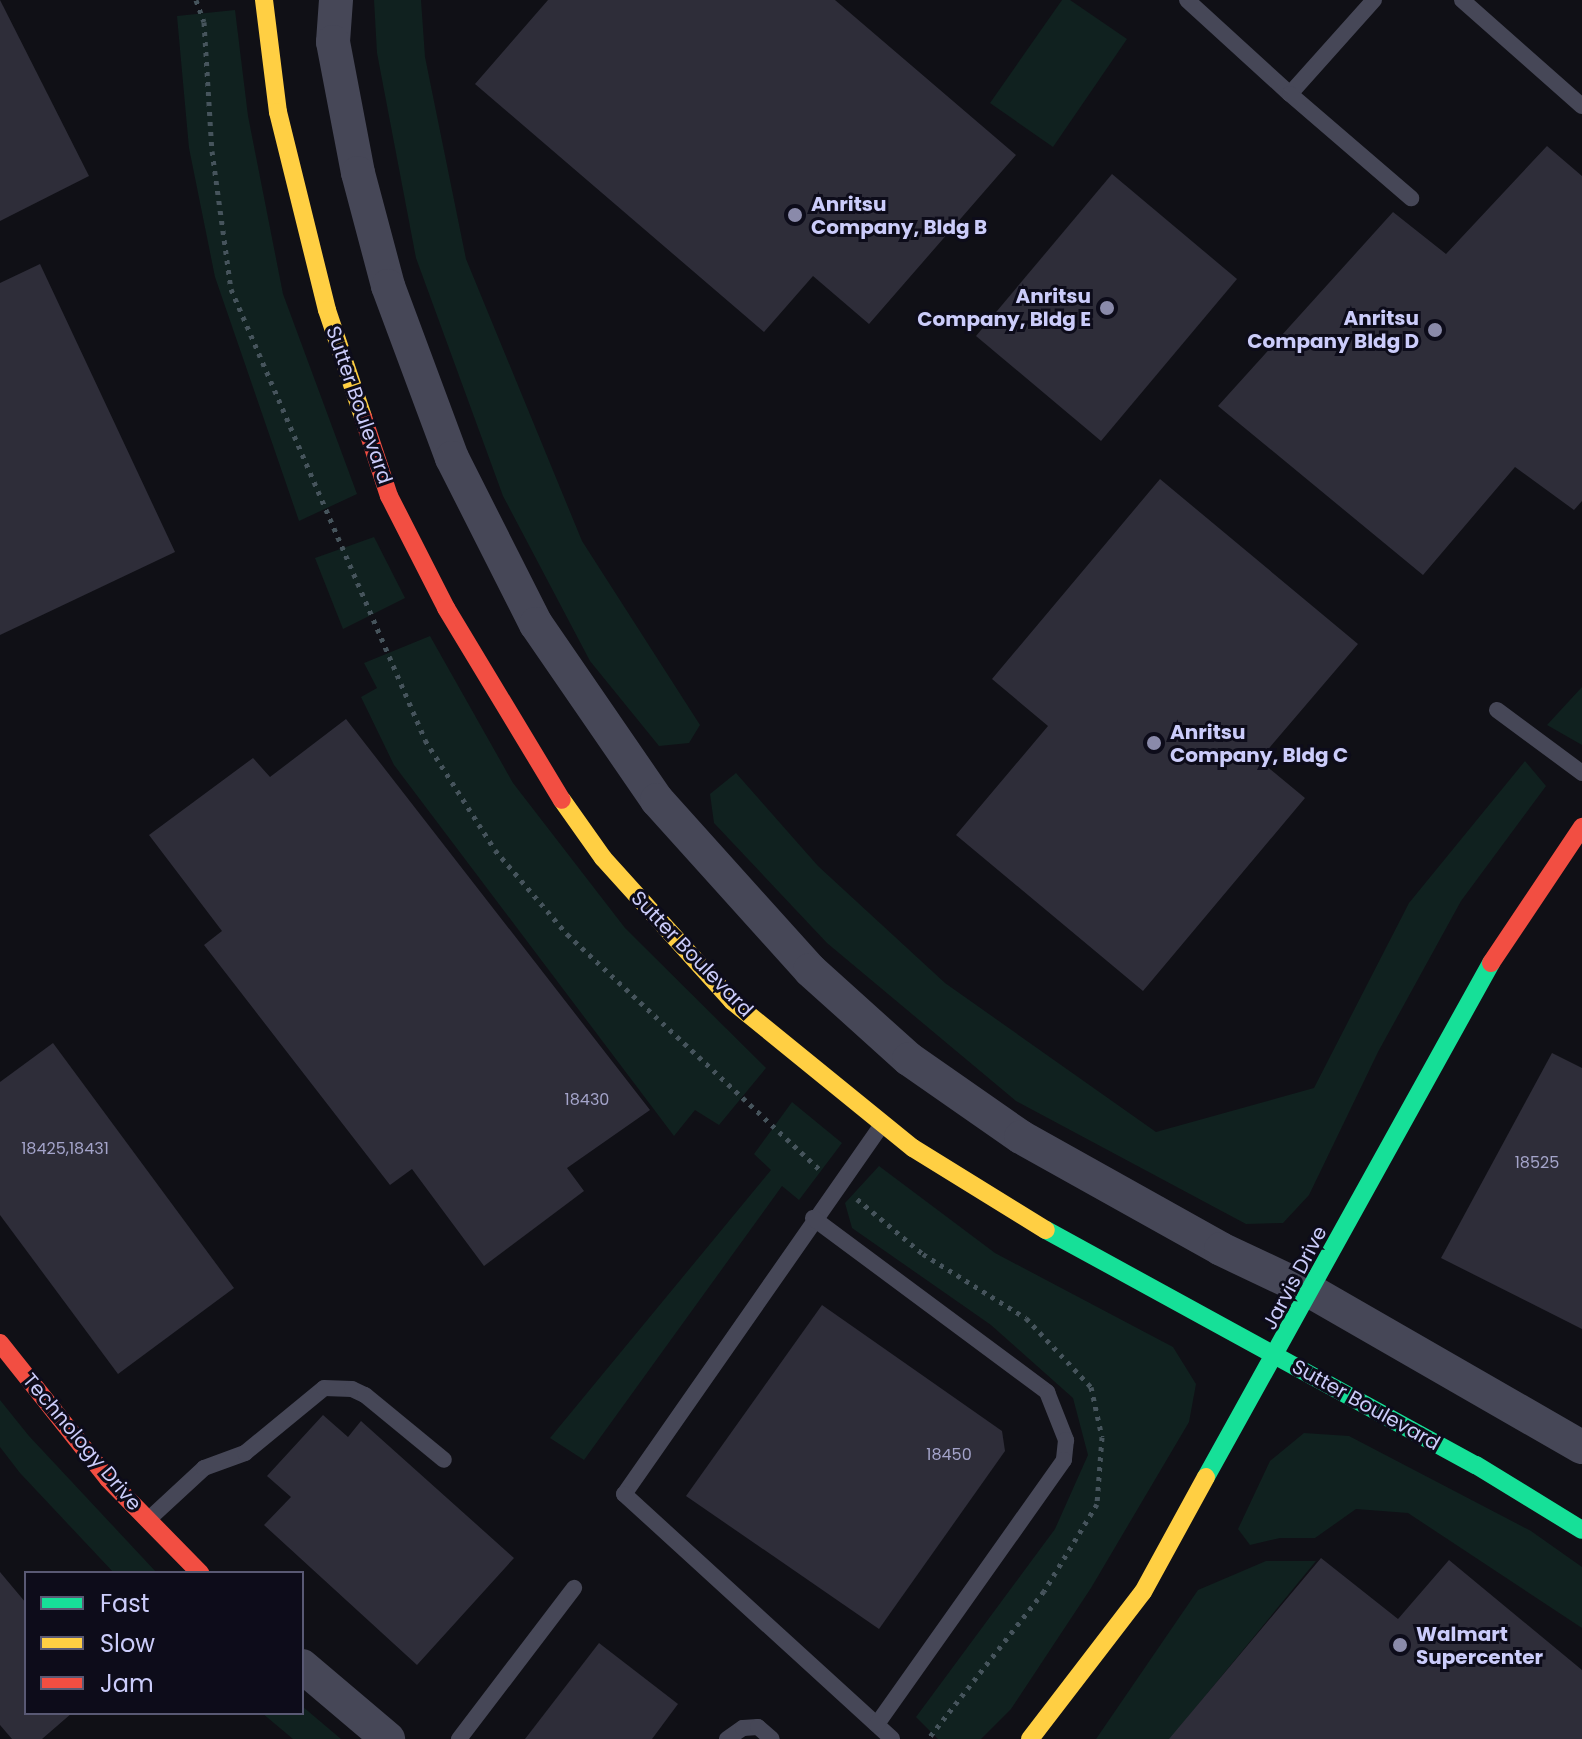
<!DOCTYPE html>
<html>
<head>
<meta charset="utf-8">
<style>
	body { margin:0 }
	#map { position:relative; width:1582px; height:1739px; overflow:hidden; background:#101016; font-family:Poppins,sans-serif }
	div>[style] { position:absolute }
	.green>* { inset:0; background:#10211f }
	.building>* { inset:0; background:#2e2d39 }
	.path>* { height:5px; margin-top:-2.5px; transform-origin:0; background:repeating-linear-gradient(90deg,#46545c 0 4px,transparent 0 10px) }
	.lane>* { height:16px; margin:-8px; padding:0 8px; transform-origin:8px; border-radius:8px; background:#464757 }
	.street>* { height:34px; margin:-17px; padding:0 17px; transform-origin:17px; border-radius:17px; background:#464757 }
	.fast>* { height:18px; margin:-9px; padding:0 9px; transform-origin:9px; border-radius:9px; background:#16e098 }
	.slow>* { height:18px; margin:-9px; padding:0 9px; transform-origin:9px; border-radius:9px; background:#ffcf43 }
	.jam>* { height:18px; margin:-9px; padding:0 9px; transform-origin:9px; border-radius:9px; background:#f24e42 }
	.dots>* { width:22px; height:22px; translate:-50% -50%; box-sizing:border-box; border:4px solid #0d0c1a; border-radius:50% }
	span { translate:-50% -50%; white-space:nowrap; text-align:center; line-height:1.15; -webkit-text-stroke:6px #0d0c1a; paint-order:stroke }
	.number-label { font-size:16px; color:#a4a4ca }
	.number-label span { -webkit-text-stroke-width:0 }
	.poi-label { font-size:20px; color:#cbccfa; font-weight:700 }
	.left { translate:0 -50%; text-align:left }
	.right { translate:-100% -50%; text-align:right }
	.street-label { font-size:20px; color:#cbccfa }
	.legend { position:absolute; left:24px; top:1571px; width:280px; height:144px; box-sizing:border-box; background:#0d0c1a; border:2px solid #595974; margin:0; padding:10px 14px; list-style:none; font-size:24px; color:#cbccfa }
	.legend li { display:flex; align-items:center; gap:16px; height:40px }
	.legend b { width:40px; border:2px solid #595974 }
</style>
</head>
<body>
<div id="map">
	<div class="green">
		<i style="clip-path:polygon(374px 0,421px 0,425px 57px,466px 259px,582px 541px,700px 725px,689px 743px,659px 746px,590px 661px,503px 496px,416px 258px,377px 53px)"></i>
		<i style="clip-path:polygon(1062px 0,1070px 0,1127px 39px,1053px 147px,990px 103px)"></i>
		<i style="clip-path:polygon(235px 10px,248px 116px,283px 294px,357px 494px,299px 521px,215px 277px,189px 148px,177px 16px)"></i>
		<i style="clip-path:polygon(374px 537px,405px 598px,343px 629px,315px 558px)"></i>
		<i style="clip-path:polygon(430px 636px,513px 783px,625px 928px,766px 1068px,719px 1125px,695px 1110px,674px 1136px,394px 765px,361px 697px,377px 688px,364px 663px)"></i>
		<i style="clip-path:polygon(1582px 687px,1582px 745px,1547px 725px)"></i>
		<i style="clip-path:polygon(1525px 761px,1546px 786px,1461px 901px,1378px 1052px,1309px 1195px,1283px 1223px,1246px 1224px,1016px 1101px,827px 943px,714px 823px,710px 794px,736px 773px,818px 866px,945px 983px,1156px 1132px,1314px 1088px,1409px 903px)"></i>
		<i style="clip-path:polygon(792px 1102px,842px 1143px,799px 1200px,782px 1186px,584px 1460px,550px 1438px,771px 1170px,754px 1154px)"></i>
		<i style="clip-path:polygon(879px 1166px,995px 1253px,1173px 1347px,1196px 1384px,1189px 1422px,1091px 1588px,1011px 1709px,981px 1739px,938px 1739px,916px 1717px,1055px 1529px,1088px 1455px,1073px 1398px,991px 1325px,852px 1228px,845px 1203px)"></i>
		<i style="clip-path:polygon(0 1400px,29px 1436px,157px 1573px,114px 1573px,20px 1473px,0 1447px)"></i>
		<i style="clip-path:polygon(1304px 1433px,1349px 1436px,1531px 1531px,1582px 1567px,1582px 1628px,1408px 1513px,1356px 1509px,1315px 1538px,1280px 1538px,1250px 1545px,1238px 1529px,1270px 1461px)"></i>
		<i style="clip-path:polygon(1266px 1561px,1316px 1561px,1170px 1739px,1096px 1739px,1198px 1590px)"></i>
		<i style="clip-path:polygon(302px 1706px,341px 1739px,293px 1739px,262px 1713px,302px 1713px)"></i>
	</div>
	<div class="building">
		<i style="clip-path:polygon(0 0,89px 176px,0 221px)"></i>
		<i style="clip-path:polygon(548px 0,835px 0,1016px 155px,869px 324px,813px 276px,764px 332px,475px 84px)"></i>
		<i style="clip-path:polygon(1547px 146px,1582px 176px,1582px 501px,1574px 510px,1515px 467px,1423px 575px,1218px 406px,1393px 212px,1446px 254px)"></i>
		<i style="clip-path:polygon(1112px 174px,1237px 279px,1101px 441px,976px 336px)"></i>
		<i style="clip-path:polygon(40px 264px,175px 552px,0 635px,0 283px)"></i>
		<i style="clip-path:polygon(1160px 479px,1358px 644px,1259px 760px,1305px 798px,1143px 991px,956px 835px,1048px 726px,992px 679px)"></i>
		<i style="clip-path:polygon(346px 719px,650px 1110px,567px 1168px,584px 1191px,484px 1266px,412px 1169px,390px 1185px,204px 945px,222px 931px,149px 835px,253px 758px,270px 777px)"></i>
		<i style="clip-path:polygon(53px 1043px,234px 1288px,118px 1374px,0 1215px,0 1082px)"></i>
		<i style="clip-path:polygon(1552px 1053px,1582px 1068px,1582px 1329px,1441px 1258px)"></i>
		<i style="clip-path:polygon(822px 1305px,1002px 1431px,1005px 1451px,879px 1629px,686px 1496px)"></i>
		<i style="clip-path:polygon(323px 1415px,348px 1437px,361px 1421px,514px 1558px,417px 1665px,264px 1525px,291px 1497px,267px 1476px)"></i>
		<i style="clip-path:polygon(1321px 1558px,1398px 1619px,1449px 1560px,1582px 1670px,1582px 1739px,1169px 1739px)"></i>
		<i style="clip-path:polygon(0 1572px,26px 1603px,26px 1713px,72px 1713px,42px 1739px,12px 1739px,0 1725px)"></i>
		<i style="clip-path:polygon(599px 1643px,678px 1704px,652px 1739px,525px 1739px)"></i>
	</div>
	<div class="path">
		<i style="left:196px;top:0;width:23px;rotate:70deg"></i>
		<i style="left:204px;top:22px;width:129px;rotate:86.5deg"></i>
		<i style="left:212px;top:151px;width:139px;rotate:82.2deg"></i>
		<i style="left:231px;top:289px;width:491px;rotate:66.7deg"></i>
		<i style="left:425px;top:740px;width:130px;rotate:57.5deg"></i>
		<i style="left:495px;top:850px;width:111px;rotate:49.4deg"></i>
		<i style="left:567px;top:934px;width:347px;rotate:43deg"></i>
		<i style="left:857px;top:1199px;width:86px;rotate:39.8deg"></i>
		<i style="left:923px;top:1254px;width:121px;rotate:31.9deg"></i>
		<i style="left:1026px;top:1318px;width:95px;rotate:46.7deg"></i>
		<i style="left:1091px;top:1387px;width:51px;rotate:77.6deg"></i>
		<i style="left:1102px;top:1437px;width:67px;rotate:94.3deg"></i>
		<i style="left:1097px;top:1504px;width:102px;rotate:121.3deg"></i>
		<i style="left:1044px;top:1591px;width:188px;rotate:128.1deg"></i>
	</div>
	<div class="lane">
		<i style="left:1187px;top:0;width:139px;rotate:42.4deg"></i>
		<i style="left:1374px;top:0;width:126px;rotate:131.8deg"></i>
		<i style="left:1290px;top:94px;width:160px;rotate:40.7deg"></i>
		<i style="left:1462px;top:0;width:160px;rotate:41.5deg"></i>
		<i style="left:1497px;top:710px;width:106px;rotate:36.5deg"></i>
		<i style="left:881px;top:1126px;width:449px;rotate:124.9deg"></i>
		<i style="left:624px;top:1494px;width:363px;rotate:42.4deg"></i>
		<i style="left:813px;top:1218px;width:292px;rotate:36.6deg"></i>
		<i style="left:1047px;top:1392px;width:52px;rotate:68.4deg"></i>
		<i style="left:1066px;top:1440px;width:20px;rotate:96deg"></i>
		<i style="left:1064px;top:1460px;width:324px;rotate:125.3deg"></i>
		<i style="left:149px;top:1519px;width:75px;rotate:-42.8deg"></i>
		<i style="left:204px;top:1468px;width:44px;rotate:-20.1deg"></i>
		<i style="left:245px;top:1453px;width:102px;rotate:-39.4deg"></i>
		<i style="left:324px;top:1388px;width:28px;rotate:2deg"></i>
		<i style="left:352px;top:1389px;width:14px;rotate:25deg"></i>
		<i style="left:365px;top:1395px;width:102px;rotate:39.4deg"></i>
		<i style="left:459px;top:1739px;width:190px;rotate:-52.7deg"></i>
		<i style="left:727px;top:1739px;width:19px;rotate:-35deg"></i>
		<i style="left:743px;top:1728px;width:15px;rotate:-4deg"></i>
		<i style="left:758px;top:1727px;width:18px;rotate:41deg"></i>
	</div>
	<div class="street">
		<i style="left:336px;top:0;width:42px;rotate:94.1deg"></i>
		<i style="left:333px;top:42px;width:133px;rotate:79.2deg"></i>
		<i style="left:358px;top:173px;width:117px;rotate:75.1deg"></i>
		<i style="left:388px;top:286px;width:184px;rotate:69.6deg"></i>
		<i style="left:452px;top:458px;width:186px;rotate:63.2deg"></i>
		<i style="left:536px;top:624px;width:214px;rotate:55.5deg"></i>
		<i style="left:657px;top:800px;width:229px;rotate:48deg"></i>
		<i style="left:810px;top:970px;width:133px;rotate:42deg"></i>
		<i style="left:909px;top:1059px;width:136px;rotate:34.9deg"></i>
		<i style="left:1021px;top:1137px;width:229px;rotate:29.2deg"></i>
		<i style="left:1221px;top:1249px;width:101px;rotate:25.3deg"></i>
		<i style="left:1312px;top:1292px;width:311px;rotate:29.9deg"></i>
		<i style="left:302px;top:1666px;width:113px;rotate:40.3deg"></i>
	</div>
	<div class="fast">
		<i style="left:1046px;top:1230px;width:490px;rotate:28.7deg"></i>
		<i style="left:1476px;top:1465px;width:124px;rotate:31.5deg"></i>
		<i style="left:1206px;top:1477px;width:588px;rotate:-60.99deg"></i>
	</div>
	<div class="slow">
		<i style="left:264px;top:0;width:113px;rotate:82.9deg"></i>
		<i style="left:278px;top:112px;width:204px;rotate:76.1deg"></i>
		<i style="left:327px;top:310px;width:113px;rotate:71.4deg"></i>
		<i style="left:562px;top:800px;width:71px;rotate:54.7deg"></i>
		<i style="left:603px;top:858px;width:193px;rotate:47.9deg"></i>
		<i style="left:732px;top:1001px;width:233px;rotate:39.1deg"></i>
		<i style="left:913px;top:1148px;width:156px;rotate:31.7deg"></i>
		<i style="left:1030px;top:1739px;width:185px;rotate:-52.5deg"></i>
		<i style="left:1143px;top:1592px;width:131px;rotate:-61.3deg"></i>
	</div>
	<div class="jam">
		<i style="left:363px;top:417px;width:83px;rotate:71.8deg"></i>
		<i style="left:389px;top:496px;width:126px;rotate:63deg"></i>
		<i style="left:446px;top:608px;width:224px;rotate:58.9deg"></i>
		<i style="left:1491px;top:963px;width:164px;rotate:-56.2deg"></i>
		<i style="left:0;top:1343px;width:174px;rotate:51.5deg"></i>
		<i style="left:108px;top:1479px;width:132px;rotate:45.6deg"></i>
	</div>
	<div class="dots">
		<i style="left:795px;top:215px;background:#8a8aaa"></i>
		<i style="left:1107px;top:308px;background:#8a8aaa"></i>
		<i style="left:1435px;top:330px;background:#8a8aaa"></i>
		<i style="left:1154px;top:743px;background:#8a8aaa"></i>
		<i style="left:1400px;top:1645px;background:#8a8aaa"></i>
	</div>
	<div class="number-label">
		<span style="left:587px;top:1100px">18430</span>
		<span style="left:65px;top:1149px">18425,18431</span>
		<span style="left:1537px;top:1163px">18525</span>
		<span style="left:949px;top:1455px">18450</span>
	</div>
	<div class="poi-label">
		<span class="left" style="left:811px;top:216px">Anritsu<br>Company, Bldg B</span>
		<span class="right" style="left:1091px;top:308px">Anritsu<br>Company, Bldg E</span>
		<span class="right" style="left:1419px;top:330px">Anritsu<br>Company Bldg D</span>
		<span class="left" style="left:1170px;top:744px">Anritsu<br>Company, Bldg C</span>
		<span class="left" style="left:1416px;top:1646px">Walmart<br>Supercenter</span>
	</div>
	<div class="street-label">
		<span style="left:359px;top:405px;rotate:71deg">Sutter Boulevard</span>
		<span style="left:692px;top:954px;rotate:46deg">Sutter Boulevard</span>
		<span style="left:1295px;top:1278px;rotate:-62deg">Jarvis Drive</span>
		<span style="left:1366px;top:1405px;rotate:29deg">Sutter Boulevard</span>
		<span style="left:82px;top:1442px;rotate:50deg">Technology Drive</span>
	</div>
	<ul class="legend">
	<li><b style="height:10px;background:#16e098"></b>Fast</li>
	<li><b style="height:10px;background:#ffcf43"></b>Slow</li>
	<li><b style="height:10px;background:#f24e42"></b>Jam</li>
	</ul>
</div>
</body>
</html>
